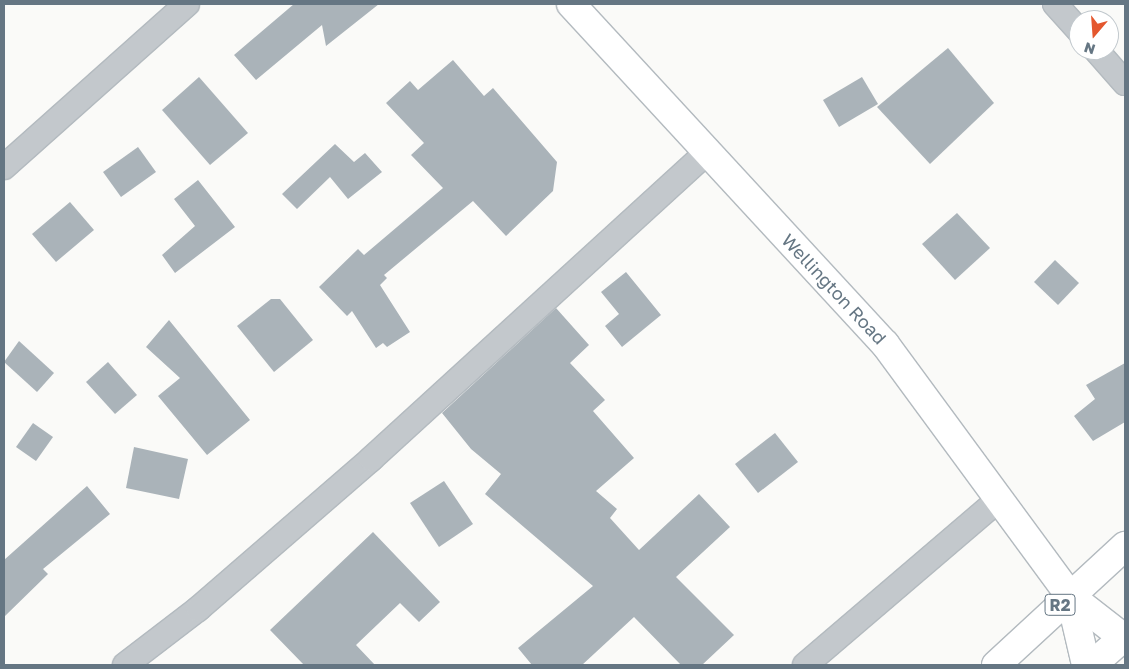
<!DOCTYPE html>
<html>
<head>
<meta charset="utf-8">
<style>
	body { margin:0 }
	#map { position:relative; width:1129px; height:669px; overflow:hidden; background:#fafaf8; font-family:"Golos Text",sans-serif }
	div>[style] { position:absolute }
	.building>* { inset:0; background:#aab3b9 }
	.roads { filter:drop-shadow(1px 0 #b3babf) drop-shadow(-1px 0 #b3babf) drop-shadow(0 1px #b3babf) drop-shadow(0 -1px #b3babf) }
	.minor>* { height:24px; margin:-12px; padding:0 12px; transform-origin:12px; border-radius:12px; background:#c3c8cc }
	.secondary>* { height:28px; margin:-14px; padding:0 14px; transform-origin:14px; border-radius:14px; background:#fff }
	.primary>* { height:28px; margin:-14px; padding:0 14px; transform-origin:14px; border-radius:14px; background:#fff }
	.trunk>* { height:28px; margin:-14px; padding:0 14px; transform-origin:14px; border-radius:14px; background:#fff }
	span { translate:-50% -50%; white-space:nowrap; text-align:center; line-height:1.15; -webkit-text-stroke:5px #fff; paint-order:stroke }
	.shield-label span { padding:1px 4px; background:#fff; border:1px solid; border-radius:4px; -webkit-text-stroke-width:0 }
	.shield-label { font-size:16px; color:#657683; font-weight:700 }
	.street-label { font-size:18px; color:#657683 }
	.frame { position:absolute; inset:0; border:5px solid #657683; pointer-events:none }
	.north { position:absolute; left:1069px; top:10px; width:50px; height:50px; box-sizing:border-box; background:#fff; border:1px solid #c1c8cd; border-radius:50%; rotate:198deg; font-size:14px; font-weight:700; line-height:20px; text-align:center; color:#657683 }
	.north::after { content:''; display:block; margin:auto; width:18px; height:22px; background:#e4572e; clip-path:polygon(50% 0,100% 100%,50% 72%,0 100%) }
</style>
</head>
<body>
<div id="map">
	<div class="building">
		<i style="clip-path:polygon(294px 4px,379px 4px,326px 46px,322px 25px,256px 80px,234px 55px)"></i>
		<i style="clip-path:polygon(948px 48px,994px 103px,930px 164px,877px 107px)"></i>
		<i style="clip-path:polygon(453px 60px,484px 96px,493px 88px,557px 162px,553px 191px,506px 236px,473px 201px,384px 275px,387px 278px,380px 285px,410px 332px,387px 347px,383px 343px,376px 348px,352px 311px,347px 316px,319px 287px,358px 249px,364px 255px,443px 188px,411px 155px,424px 143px,386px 103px,410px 81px,418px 90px)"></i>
		<i style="clip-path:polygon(199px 77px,248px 133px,210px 165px,162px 110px)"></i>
		<i style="clip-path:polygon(862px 77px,878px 104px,839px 127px,823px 100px)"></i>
		<i style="clip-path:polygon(335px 144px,354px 162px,365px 153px,382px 172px,348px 199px,330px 177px,297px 209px,282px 194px)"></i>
		<i style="clip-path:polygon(138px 147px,156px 172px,121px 197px,103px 172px)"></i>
		<i style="clip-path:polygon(198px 180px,235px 227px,175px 273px,162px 255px,195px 226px,174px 199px)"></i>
		<i style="clip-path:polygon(70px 202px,94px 230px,56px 262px,32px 234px)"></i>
		<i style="clip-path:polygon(957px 213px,990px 248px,955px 280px,922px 244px)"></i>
		<i style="clip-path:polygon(1055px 260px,1079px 283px,1058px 305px,1034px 282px)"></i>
		<i style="clip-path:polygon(626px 272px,661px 315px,622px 347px,605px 326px,619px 314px,601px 292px)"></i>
		<i style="clip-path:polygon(271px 299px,280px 299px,313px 340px,274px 372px,237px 326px)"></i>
		<i style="clip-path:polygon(556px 308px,589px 345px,570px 363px,605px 400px,593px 411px,634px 458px,596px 491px,617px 509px,610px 518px,639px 550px,699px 494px,730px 527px,676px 577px,734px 635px,702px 665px,681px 665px,634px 617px,582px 665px,532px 665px,518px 648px,593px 586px,485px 494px,501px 474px,471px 449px,442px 413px)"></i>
		<i style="clip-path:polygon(169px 320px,250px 420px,207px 455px,158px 396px,180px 378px,146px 347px)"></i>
		<i style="clip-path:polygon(19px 341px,54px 373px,37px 392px,4px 362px)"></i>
		<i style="clip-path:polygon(108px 362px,137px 395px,115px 414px,86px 382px)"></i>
		<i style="clip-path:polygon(1125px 363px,1125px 422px,1093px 441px,1074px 416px,1095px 399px,1086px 385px)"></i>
		<i style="clip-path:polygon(33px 423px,53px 437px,36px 461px,16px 447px)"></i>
		<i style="clip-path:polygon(775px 433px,798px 462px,758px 493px,735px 464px)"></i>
		<i style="clip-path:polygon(134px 447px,188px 459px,179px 499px,126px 488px)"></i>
		<i style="clip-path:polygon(444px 481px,473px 524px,439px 547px,410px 503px)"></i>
		<i style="clip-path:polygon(87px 486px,110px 514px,43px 569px,48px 574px,4px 617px,4px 560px)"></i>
		<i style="clip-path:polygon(373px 532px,440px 602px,419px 622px,400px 603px,356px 645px,375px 665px,304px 665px,270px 630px)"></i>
	</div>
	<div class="roads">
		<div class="minor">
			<i style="left:1055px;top:4px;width:36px;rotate:48deg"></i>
			<i style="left:1096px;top:50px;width:44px;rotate:48.7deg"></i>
			<i style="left:4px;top:167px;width:245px;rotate:-41.7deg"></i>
			<i style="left:125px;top:665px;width:92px;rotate:-37.5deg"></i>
			<i style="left:198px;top:609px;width:229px;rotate:-40.9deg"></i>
			<i style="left:371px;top:459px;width:454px;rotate:-42.4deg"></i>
			<i style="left:805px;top:665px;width:253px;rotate:-40.5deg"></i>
		</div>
		<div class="secondary">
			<i style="left:571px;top:4px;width:463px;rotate:47.3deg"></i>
			<i style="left:885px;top:344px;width:313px;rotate:53.7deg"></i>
		</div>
		<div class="primary">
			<i style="left:1070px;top:596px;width:71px;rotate:76.9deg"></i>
			<i style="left:1070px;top:596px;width:70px;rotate:38deg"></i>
		</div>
		<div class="trunk">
			<i style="left:996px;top:665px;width:176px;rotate:-42.7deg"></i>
			<i style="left:1092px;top:665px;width:44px;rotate:-41.3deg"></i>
		</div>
	</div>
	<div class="shield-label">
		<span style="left:1060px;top:605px">R2</span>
	</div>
	<div class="street-label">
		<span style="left:834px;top:289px;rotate:47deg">Wellington Road</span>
	</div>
	<div class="frame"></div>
	<div class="north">N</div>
</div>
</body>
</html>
